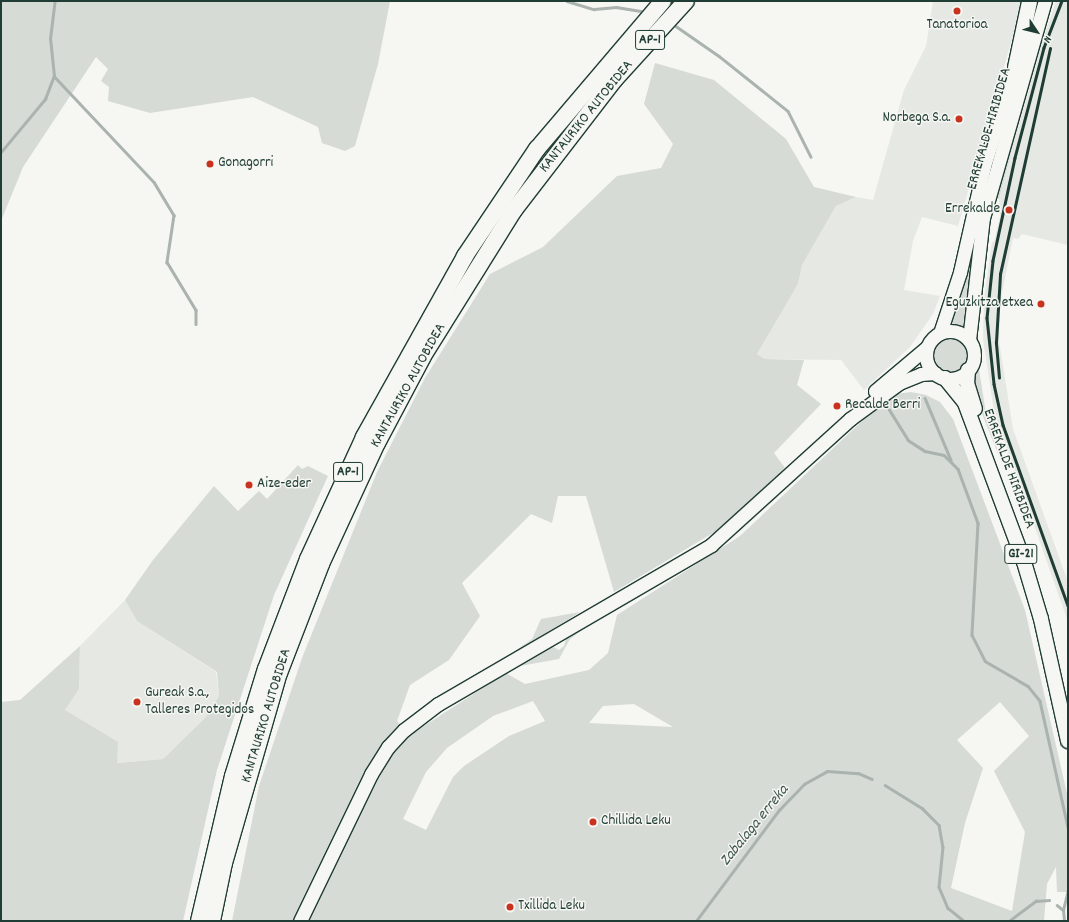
<!DOCTYPE html>
<html>
<head>
<meta charset="utf-8">
<style>
	body { margin:0 }
	#map { position:relative; width:1069px; height:922px; overflow:hidden; background:#f6f6f2; font-family:Dekko,sans-serif }
	div>[style] { position:absolute }
	.built>* { inset:0; background:#e6e8e4 }
	.green>* { inset:0; background:#d6dbd6 }
	.round { border-radius:50% }
	.stream>* { height:2.5px; margin:-1.25px; padding:0 1.25px; transform-origin:1.25px; border-radius:1.25px; background:#aab3ae }
	.roads { filter:drop-shadow(1px 0 #1f3d34) drop-shadow(-1px 0 #1f3d34) drop-shadow(0 1px #1f3d34) drop-shadow(0 -1px #1f3d34) }
	.secondary>* { height:13px; margin:-6.5px; padding:0 6.5px; transform-origin:6.5px; border-radius:6.5px; background:#f6f6f2 }
	.secondary>.ring { margin:-6.5px; padding:0; box-sizing:content-box; background:none; border:13px solid #f6f6f2; border-radius:50% }
	.primary>* { height:14px; margin:-7px; padding:0 7px; transform-origin:7px; border-radius:7px; background:#f6f6f2 }
	.trunk>* { height:15px; margin:-7.5px; padding:0 7.5px; transform-origin:7.5px; border-radius:7.5px; background:#f6f6f2 }
	.motorway>* { height:16px; margin:-8px; padding:0 8px; transform-origin:8px; border-radius:8px; background:#f6f6f2 }
	.rail>* { height:2.5px; margin:-1.25px; padding:0 1.25px; transform-origin:1.25px; border-radius:1.25px; background:#1f3d34 }
	.dots>* { width:11px; height:11px; translate:-50% -50%; box-sizing:border-box; border:2px solid #f6f6f2; border-radius:50% }
	span { translate:-50% -50%; white-space:nowrap; text-align:center; line-height:1.15; -webkit-text-stroke:3px #f6f6f2; paint-order:stroke }
	.shield-label span { padding:1px 3px; background:#f6f6f2; border:1px solid; border-radius:3px; -webkit-text-stroke-width:0 }
	.shield-label { font-size:14px; color:#1f3d34; font-weight:700 }
	.poi-label { font-size:15px; color:#1f3d34 }
	.right { translate:-100% -50%; text-align:right }
	.left { translate:0 -50%; text-align:left }
	.street-label { font-size:15px; color:#1f3d34 }
	.water-label { font-size:16px; color:#425a52; font-style:italic }
	.frame { position:absolute; inset:0; border:2px solid #1f3d34; pointer-events:none }
	.north { position:absolute; left:1017px; top:12px; width:40px; height:40px; -webkit-text-stroke:3px #f6f6f2; paint-order:stroke; rotate:125deg; font-size:11px; font-weight:700; line-height:16px; text-align:center; color:#1f3d34 }
	.north::after { content:''; display:block; margin:auto; width:14px; height:18px; background:#1f3d34; clip-path:polygon(50% 0,100% 100%,50% 72%,0 100%) }
</style>
</head>
<body>
<div id="map">
	<div class="built">
		<i style="clip-path:polygon(933px 1px,1023px 1px,958px 226px,922px 217px,913px 241px,904px 290px,940px 296px,933px 314px,910px 347px,864px 390px,841px 360px,765px 359px,757px 354px,798px 284px,802px 265px,836px 206px,856px 197px,873px 200px,904px 90px,926px 46px)"></i>
		<i style="clip-path:polygon(1056px 1px,1068px 1px,1068px 245px,1022px 234px,1018px 239px,1013px 238px,1000px 303px,999px 341px,1013px 429px,1068px 582px,1068px 622px,994px 411px,983px 339px,984px 299px,992px 242px,994px 242px,1000px 217px,999px 199px,1036px 60px)"></i>
		<i style="clip-path:polygon(125px 600px,137px 621px,216px 672px,219px 696px,205px 718px,163px 759px,116px 763px,65px 710px,79px 689px,80px 646px)"></i>
	</div>
	<div class="green">
		<i style="clip-path:polygon(1px 1px,390px 1px,378px 64px,355px 146px,345px 151px,322px 143px,318px 127px,253px 97px,150px 113px,108px 101px,109px 87px,101px 81px,108px 69px,96px 57px,23px 167px,1px 221px)"></i>
		<i style="clip-path:polygon(1036px 60px,999px 199px,996px 198px,1006px 160px)"></i>
		<i style="clip-path:polygon(evenodd,655px 63px,714px 80px,786px 139px,814px 187px,856px 197px,836px 206px,802px 265px,798px 284px,757px 354px,765px 359px,804px 360px,797px 385px,821px 404px,774px 453px,785px 468px,718px 530px,614px 592px,586px 496px,558px 496px,552px 523px,531px 514px,462px 583px,480px 616px,449px 660px,410px 685px,397px 721px,410px 735px,506px 673px,525px 684px,589px 670px,608px 653px,617px 615px,740px 536px,878px 406px,896px 394px,911px 392px,926px 395px,940px 402px,953px 419px,1025px 610px,1068px 798px,1068px 892px,1057px 892px,1056px 867px,1047px 884px,1044px 921px,232px 921px,259px 786px,302px 658px,377px 472px,425px 378px,490px 274px,543px 247px,617px 176px,661px 168px,673px 144px,644px 104px,655px 63px,533px 701px,545px 721px,509px 736px,464px 766px,453px 777px,426px 830px,403px 819px,426px 772px,447px 748px,493px 716px,533px 701px,655px 63px,1000px 702px,1029px 736px,994px 771px,1025px 832px,1012px 911px,951px 888px,965px 823px,983px 768px,957px 740px,1000px 702px,655px 63px,634px 704px,673px 727px,589px 723px,603px 706px,634px 704px)"></i>
		<i style="clip-path:polygon(968px 263px,971px 268px,964px 328px,950px 325px)"></i>
		<i class="round" style="left:930px;top:336px;width:38px;height:38px"></i>
		<i style="clip-path:polygon(978px 363px,986px 414px,1001px 461px,972px 389px)"></i>
		<i style="clip-path:polygon(298px 465px,302px 469px,308px 466px,328px 476px,274px 595px,217px 770px,183px 921px,1px 921px,1px 702px,20px 700px,80px 646px,79px 689px,65px 710px,118px 742px,117px 763px,163px 759px,205px 718px,219px 696px,217px 672px,137px 621px,125px 600px,153px 560px,214px 486px,238px 511px,259px 491px,267px 499px)"></i>
		<i style="clip-path:polygon(580px 612px,512px 654px,511px 654px,532px 639px,541px 619px)"></i>
		<i style="clip-path:polygon(590px 624px,570px 639px,559px 659px,520px 666px,553px 647px,559px 650px,564px 646px,566px 639px)"></i>
	</div>
	<div class="stream">
		<i style="left:567px;top:1px;width:28px;rotate:17deg"></i>
		<i style="left:594px;top:9px;width:22px;rotate:-5deg"></i>
		<i style="left:616px;top:7px;width:31px;rotate:9deg"></i>
		<i style="left:673px;top:24px;width:56px;rotate:34.8deg"></i>
		<i style="left:719px;top:56px;width:88px;rotate:38.6deg"></i>
		<i style="left:788px;top:111px;width:51px;rotate:63.4deg"></i>
		<i style="left:54px;top:76px;width:146px;rotate:46.7deg"></i>
		<i style="left:154px;top:182px;width:39px;rotate:59deg"></i>
		<i style="left:174px;top:215px;width:48px;rotate:98.5deg"></i>
		<i style="left:167px;top:262px;width:56px;rotate:58.9deg"></i>
		<i style="left:196px;top:310px;width:14px;rotate:90deg"></i>
		<i style="left:1px;top:152px;width:69px;rotate:-50.3deg"></i>
		<i style="left:45px;top:99px;width:25px;rotate:-69deg"></i>
		<i style="left:54px;top:76px;width:37px;rotate:-96deg"></i>
		<i style="left:50px;top:39px;width:38px;rotate:-83deg"></i>
		<i style="left:925px;top:398px;width:67px;rotate:67.2deg"></i>
		<i style="left:889px;top:409px;width:36px;rotate:58deg"></i>
		<i style="left:908px;top:440px;width:20px;rotate:33deg"></i>
		<i style="left:925px;top:451px;width:19px;rotate:12deg"></i>
		<i style="left:944px;top:455px;width:20px;rotate:45deg"></i>
		<i style="left:958px;top:469px;width:58px;rotate:69.7deg"></i>
		<i style="left:978px;top:523px;width:112px;rotate:93.1deg"></i>
		<i style="left:972px;top:635px;width:29px;rotate:63deg"></i>
		<i style="left:985px;top:661px;width:50px;rotate:30.2deg"></i>
		<i style="left:1028px;top:686px;width:19px;rotate:51deg"></i>
		<i style="left:1040px;top:701px;width:129px;rotate:77.5deg"></i>
		<i style="left:885px;top:785px;width:44px;rotate:31.9deg"></i>
		<i style="left:922px;top:808px;width:24px;rotate:45deg"></i>
		<i style="left:939px;top:825px;width:22px;rotate:80deg"></i>
		<i style="left:943px;top:847px;width:40px;rotate:95.7deg"></i>
		<i style="left:939px;top:887px;width:23px;rotate:67deg"></i>
		<i style="left:948px;top:908px;width:21px;rotate:39deg"></i>
		<i style="left:1057px;top:905px;width:8px;rotate:40deg"></i>
		<i style="left:696px;top:921px;width:139px;rotate:-53.2deg"></i>
		<i style="left:779px;top:810px;width:36px;rotate:-46deg"></i>
		<i style="left:804px;top:784px;width:26px;rotate:-29deg"></i>
		<i style="left:827px;top:771px;width:31px;rotate:4deg"></i>
		<i style="left:858px;top:773px;width:15px;rotate:23deg"></i>
		<i style="left:1009px;top:921px;width:34px;rotate:-37deg"></i>
		<i style="left:1036px;top:901px;width:13px;rotate:-4deg"></i>
		<i style="left:1064px;top:921px;width:11px;rotate:-95deg"></i>
		<i style="left:1063px;top:910px;width:21px;rotate:-76deg"></i>
	</div>
	<div class="roads">
		<div class="secondary">
			<i class="ring" style="left:926px;top:331px;width:35px;height:35px"></i>
			<i style="left:940px;top:333px;width:64px;rotate:-71.8deg"></i>
			<i style="left:960px;top:272px;width:109px;rotate:-77.2deg"></i>
			<i style="left:984px;top:166px;width:113px;rotate:-72.5deg"></i>
			<i style="left:969px;top:340px;width:123px;rotate:-83.5deg"></i>
			<i style="left:983px;top:218px;width:226px;rotate:-74.1deg"></i>
			<i style="left:875px;top:391px;width:68px;rotate:-40.2deg"></i>
			<i style="left:300px;top:921px;width:163px;rotate:-64.2deg"></i>
			<i style="left:371px;top:774px;width:32px;rotate:-58deg"></i>
			<i style="left:388px;top:747px;width:23px;rotate:-47deg"></i>
			<i style="left:404px;top:730px;width:43px;rotate:-37.4deg"></i>
			<i style="left:438px;top:704px;width:316px;rotate:-30.2deg"></i>
			<i style="left:711px;top:545px;width:188px;rotate:-42.2deg"></i>
			<i style="left:850px;top:419px;width:61px;rotate:-36.3deg"></i>
			<i style="left:899px;top:383px;width:24px;rotate:-22deg"></i>
			<i style="left:921px;top:374px;width:14px;rotate:-4deg"></i>
		</div>
		<div class="primary">
			<i style="left:968px;top:370px;width:13px;rotate:94deg"></i>
			<i style="left:967px;top:383px;width:27px;rotate:73deg"></i>
			<i style="left:945px;top:378px;width:32px;rotate:51deg"></i>
			<i style="left:965px;top:403px;width:170px;rotate:69.6deg"></i>
			<i style="left:1024px;top:562px;width:59px;rotate:73.4deg"></i>
			<i style="left:1041px;top:619px;width:125px;rotate:77.5deg"></i>
		</div>
		<div class="trunk">
			<i style="left:1015px;top:67px;width:67px;rotate:-78deg"></i>
		</div>
		<div class="motorway">
			<i style="left:199px;top:921px;width:149px;rotate:-76.8deg"></i>
			<i style="left:233px;top:776px;width:112px;rotate:-72.9deg"></i>
			<i style="left:266px;top:669px;width:118px;rotate:-69.1deg"></i>
			<i style="left:308px;top:559px;width:134px;rotate:-65.3deg"></i>
			<i style="left:364px;top:437px;width:207px;rotate:-60.8deg"></i>
			<i style="left:465px;top:256px;width:129px;rotate:-56.1deg"></i>
			<i style="left:537px;top:149px;width:194px;rotate:-49.6deg"></i>
			<i style="left:212px;top:921px;width:59px;rotate:-78.3deg"></i>
			<i style="left:224px;top:863px;width:198px;rotate:-73.9deg"></i>
			<i style="left:279px;top:673px;width:117px;rotate:-68.9deg"></i>
			<i style="left:321px;top:564px;width:133px;rotate:-65.2deg"></i>
			<i style="left:377px;top:443px;width:98px;rotate:-62.1deg"></i>
			<i style="left:423px;top:356px;width:172px;rotate:-58.1deg"></i>
			<i style="left:514px;top:210px;width:165px;rotate:-52.4deg"></i>
			<i style="left:615px;top:79px;width:105px;rotate:-47.7deg"></i>
		</div>
	</div>
	<div class="rail">
		<i style="left:1062px;top:1px;width:50px;rotate:111deg"></i>
		<i style="left:1044px;top:48px;width:114px;rotate:104.8deg"></i>
		<i style="left:1015px;top:158px;width:105px;rotate:102.1deg"></i>
		<i style="left:993px;top:261px;width:57px;rotate:96deg"></i>
		<i style="left:987px;top:318px;width:66px;rotate:83.9deg"></i>
		<i style="left:994px;top:384px;width:42px;rotate:77.6deg"></i>
		<i style="left:1003px;top:425px;width:192px;rotate:70.2deg"></i>
		<i style="left:999px;top:378px;width:36px;rotate:-95deg"></i>
		<i style="left:996px;top:342px;width:68px;rotate:-86.6deg"></i>
		<i style="left:1000px;top:274px;width:231px;rotate:-77.5deg"></i>
	</div>
	<div class="dots">
		<i style="left:957px;top:11px;background:#c8321e"></i>
		<i style="left:959px;top:119px;background:#c8321e"></i>
		<i style="left:210px;top:164px;background:#c8321e"></i>
		<i style="left:1009px;top:210px;background:#c8321e"></i>
		<i style="left:1041px;top:304px;background:#c8321e"></i>
		<i style="left:837px;top:406px;background:#c8321e"></i>
		<i style="left:249px;top:485px;background:#c8321e"></i>
		<i style="left:137px;top:702px;background:#c8321e"></i>
		<i style="left:593px;top:822px;background:#c8321e"></i>
		<i style="left:510px;top:907px;background:#c8321e"></i>
	</div>
	<div class="shield-label">
		<span style="left:650px;top:40px">AP-1</span>
		<span style="left:348px;top:472px">AP-1</span>
		<span style="left:1021px;top:554px">GI-21</span>
	</div>
	<div class="poi-label">
		<span style="left:957px;top:26px">Tanatorioa</span>
		<span class="right" style="left:951px;top:119px">Norbega S.a.</span>
		<span class="left" style="left:218px;top:164px">Gonagorri</span>
		<span class="right" style="left:1000px;top:210px">Errekalde</span>
		<span class="right" style="left:1033px;top:304px">Eguzkitza etxea</span>
		<span class="left" style="left:845px;top:406px">Recalde Berri</span>
		<span class="left" style="left:257px;top:485px">Aize-eder</span>
		<span class="left" style="left:145px;top:702px">Gureak S.a.,<br>Talleres Protegidos</span>
		<span class="left" style="left:601px;top:822px">Chillida Leku</span>
		<span class="left" style="left:518px;top:907px">Txillida Leku</span>
	</div>
	<div class="street-label">
		<span style="left:587px;top:117px;rotate:-51deg">KANTAURIKO AUTOBIDEA</span>
		<span style="left:990px;top:129px;rotate:-74deg">ERREKALDE HIRIBIDEA</span>
		<span style="left:409px;top:386px;rotate:-61deg">KANTAURIKO AUTOBIDEA</span>
		<span style="left:1008px;top:469px;rotate:70deg">ERREKALDE HIRIBIDEA</span>
		<span style="left:267px;top:716px;rotate:-73deg">KANTAURIKO AUTOBIDEA</span>
	</div>
	<div class="water-label">
		<span style="left:755px;top:826px;rotate:-51deg">Zabalaga erreka</span>
	</div>
	<div class="frame"></div>
	<div class="north">N</div>
</div>
</body>
</html>
